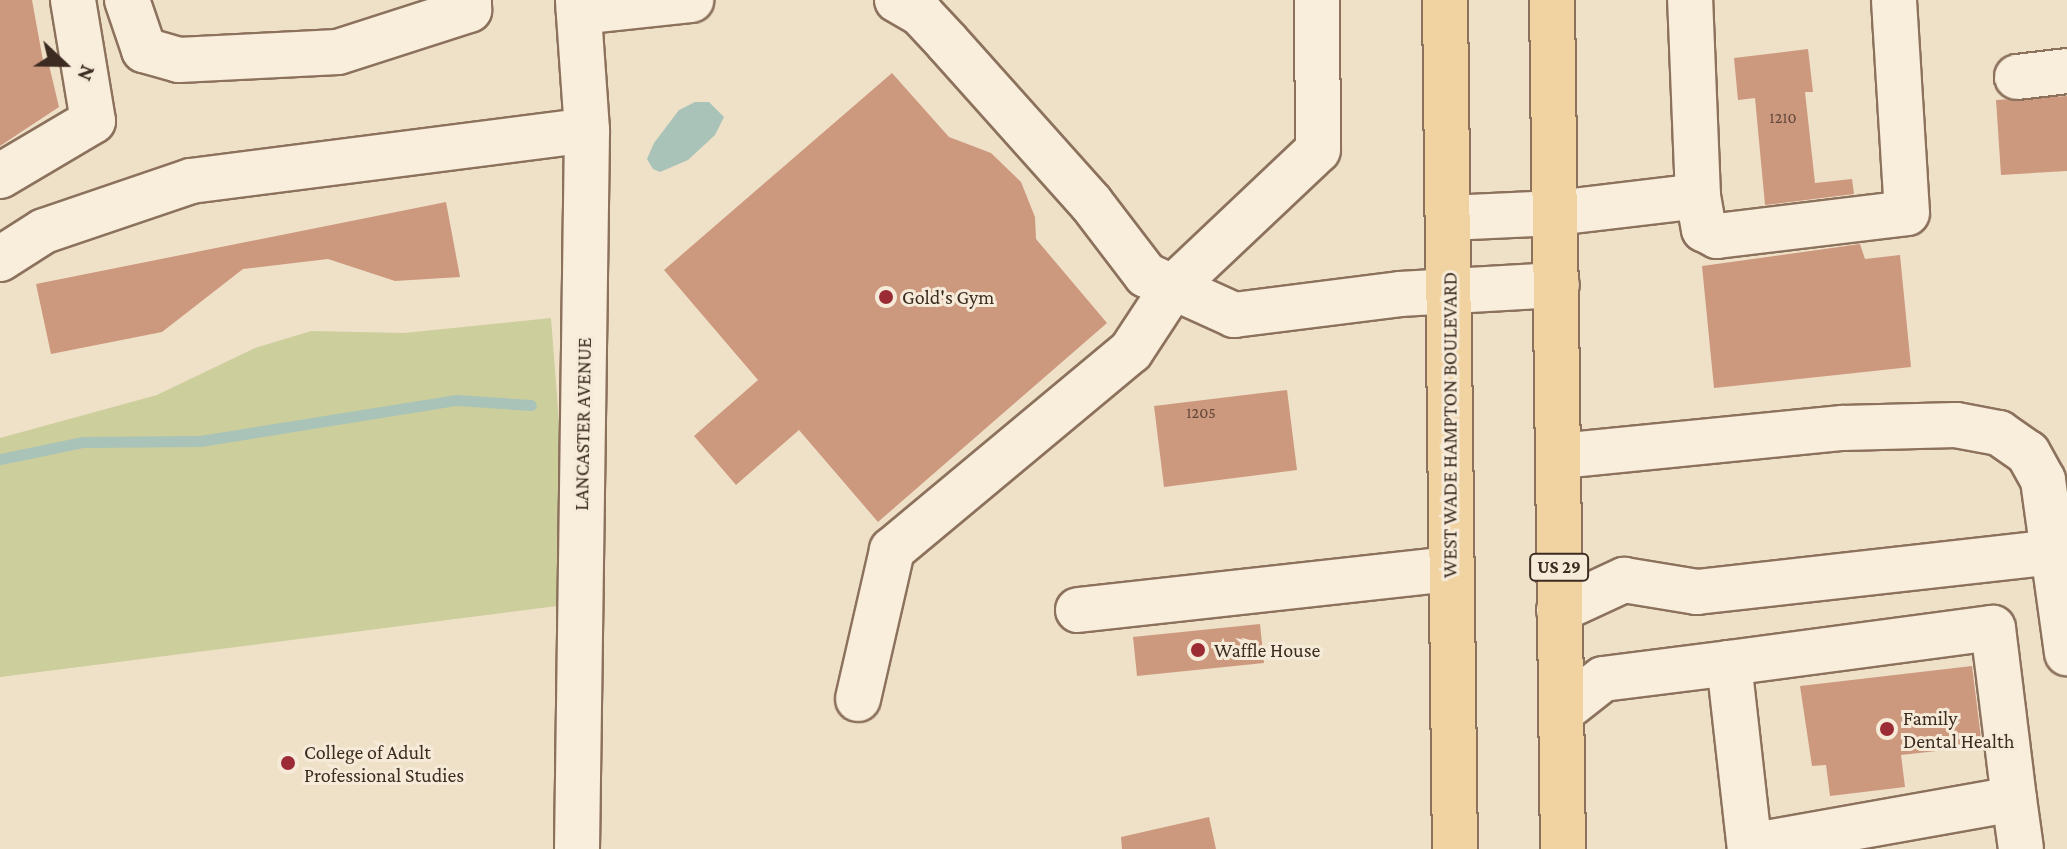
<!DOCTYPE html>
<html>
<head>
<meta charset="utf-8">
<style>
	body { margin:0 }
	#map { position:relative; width:2067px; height:849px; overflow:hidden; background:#efe0c8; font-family:"Crimson Pro",serif }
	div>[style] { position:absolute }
	.green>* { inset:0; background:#ccce9b }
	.water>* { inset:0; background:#a9c3b9 }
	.stream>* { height:11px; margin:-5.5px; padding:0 5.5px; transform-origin:5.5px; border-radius:5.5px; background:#a9c3b9 }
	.building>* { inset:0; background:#cd997e }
	.roads { filter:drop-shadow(2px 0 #8c725d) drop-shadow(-2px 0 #8c725d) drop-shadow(0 2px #8c725d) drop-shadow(0 -2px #8c725d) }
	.minor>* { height:44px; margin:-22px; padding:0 22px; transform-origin:22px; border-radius:22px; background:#f9eedc }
	.major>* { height:44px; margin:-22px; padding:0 22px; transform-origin:22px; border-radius:22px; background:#f1d2a1 }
	.dots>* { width:22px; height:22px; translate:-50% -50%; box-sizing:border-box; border:4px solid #f6ebd8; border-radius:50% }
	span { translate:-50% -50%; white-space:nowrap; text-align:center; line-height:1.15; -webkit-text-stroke:6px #f6ebd8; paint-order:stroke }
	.number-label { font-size:16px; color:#604638 }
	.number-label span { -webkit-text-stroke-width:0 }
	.shield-label span { padding:2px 6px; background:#f6ebd8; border:2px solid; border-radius:6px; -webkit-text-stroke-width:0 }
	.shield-label { font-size:18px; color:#3c2b20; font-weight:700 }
	.poi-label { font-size:20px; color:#3c2b20 }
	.left { translate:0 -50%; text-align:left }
	.street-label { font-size:20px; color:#3c2b20 }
	.north { position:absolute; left:24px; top:24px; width:80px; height:80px; -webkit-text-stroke:6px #f6ebd8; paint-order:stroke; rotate:112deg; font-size:22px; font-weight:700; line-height:32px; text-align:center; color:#3c2b20 }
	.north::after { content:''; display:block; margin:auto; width:28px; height:36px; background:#3c2b20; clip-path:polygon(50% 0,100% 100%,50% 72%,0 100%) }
</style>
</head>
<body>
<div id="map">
	<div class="green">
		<i style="clip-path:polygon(551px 318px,573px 604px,0 677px,0 438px,157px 395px,255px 348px,311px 331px,404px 333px)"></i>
	</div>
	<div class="water">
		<i style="clip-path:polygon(695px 102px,709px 102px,724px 117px,715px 135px,688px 160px,660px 172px,653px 169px,647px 159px,654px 143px,679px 110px)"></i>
	</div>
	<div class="stream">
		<i style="left:0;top:459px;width:85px;rotate:-11.6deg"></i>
		<i style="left:83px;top:442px;width:117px;rotate:-0.5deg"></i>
		<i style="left:200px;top:441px;width:260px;rotate:-9.1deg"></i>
		<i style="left:457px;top:400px;width:74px;rotate:3.9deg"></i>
	</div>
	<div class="building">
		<i style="clip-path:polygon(0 0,32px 0,44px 66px,49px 65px,59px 107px,0 146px)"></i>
		<i style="clip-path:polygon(1808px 49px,1813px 92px,1805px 92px,1815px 183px,1852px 179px,1854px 194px,1765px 205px,1755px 98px,1738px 100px,1734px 58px)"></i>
		<i style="clip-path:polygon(892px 73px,949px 137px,991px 153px,1021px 182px,1035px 217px,1036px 239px,1107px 323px,878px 522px,799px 430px,736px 485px,694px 436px,758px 380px,664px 270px)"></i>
		<i style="clip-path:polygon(2067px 96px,2067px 171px,2001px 175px,1996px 100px)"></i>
		<i style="clip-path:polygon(446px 202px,460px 277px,395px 281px,328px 259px,243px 269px,162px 332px,51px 354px,36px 284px)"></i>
		<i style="clip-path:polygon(1860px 244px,1865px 259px,1900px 255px,1911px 367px,1714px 388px,1702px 266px)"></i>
		<i style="clip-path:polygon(1287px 390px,1297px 470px,1164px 487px,1154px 406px)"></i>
		<i style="clip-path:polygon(1260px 624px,1264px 663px,1137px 676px,1133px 637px)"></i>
		<i style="clip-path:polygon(1972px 666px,1982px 746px,1901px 755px,1905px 787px,1830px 796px,1826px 765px,1812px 766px,1800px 686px)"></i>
		<i style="clip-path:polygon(1209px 817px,1216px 849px,1122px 849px,1121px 837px)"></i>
	</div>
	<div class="roads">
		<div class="minor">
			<i style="left:127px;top:0;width:53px;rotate:71.2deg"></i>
			<i style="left:144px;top:50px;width:36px;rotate:16deg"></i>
			<i style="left:179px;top:60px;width:159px;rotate:-2.9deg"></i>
			<i style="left:338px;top:52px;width:138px;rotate:-17.8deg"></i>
			<i style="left:469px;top:10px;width:10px;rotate:-90deg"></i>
			<i style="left:897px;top:0;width:28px;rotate:30deg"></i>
			<i style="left:921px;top:14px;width:38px;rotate:47deg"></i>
			<i style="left:947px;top:42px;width:216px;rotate:48.2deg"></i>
			<i style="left:1091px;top:203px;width:91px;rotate:52.6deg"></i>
			<i style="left:1146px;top:275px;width:97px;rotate:24.4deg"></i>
			<i style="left:1234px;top:315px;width:167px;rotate:-7.2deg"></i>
			<i style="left:1400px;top:294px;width:157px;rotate:-3.3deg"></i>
			<i style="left:579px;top:12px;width:113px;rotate:-6.1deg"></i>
			<i style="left:2017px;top:77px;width:50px;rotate:-6.8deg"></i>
			<i style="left:0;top:176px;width:108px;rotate:-30.6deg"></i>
			<i style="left:93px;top:121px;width:123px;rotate:-99.4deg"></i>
			<i style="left:1698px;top:196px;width:34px;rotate:80deg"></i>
			<i style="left:1704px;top:229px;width:15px;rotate:28deg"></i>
			<i style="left:1717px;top:236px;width:191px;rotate:-6.9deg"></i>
			<i style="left:1907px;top:213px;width:213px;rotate:-93.5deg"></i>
			<i style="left:1448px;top:218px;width:108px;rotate:-2.7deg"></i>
			<i style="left:1556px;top:213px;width:143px;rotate:-6.8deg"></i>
			<i style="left:1698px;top:196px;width:196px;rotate:-92.3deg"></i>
			<i style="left:0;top:259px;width:52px;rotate:-32.5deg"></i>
			<i style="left:44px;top:231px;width:155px;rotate:-18.8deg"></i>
			<i style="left:191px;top:181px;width:399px;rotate:-7.3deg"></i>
			<i style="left:1560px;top:456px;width:284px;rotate:-5.7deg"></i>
			<i style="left:1843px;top:428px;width:113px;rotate:-1.5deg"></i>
			<i style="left:1956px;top:425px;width:44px;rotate:10.5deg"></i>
			<i style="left:1999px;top:433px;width:35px;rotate:35deg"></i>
			<i style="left:2028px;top:453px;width:31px;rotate:61deg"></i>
			<i style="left:2043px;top:480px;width:175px;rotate:82.1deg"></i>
			<i style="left:1078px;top:610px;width:375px;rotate:-6.3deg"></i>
			<i style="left:1559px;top:610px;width:72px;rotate:-24.8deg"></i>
			<i style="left:1624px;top:580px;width:74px;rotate:9.3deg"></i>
			<i style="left:1697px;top:592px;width:358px;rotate:-6.4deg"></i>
			<i style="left:1729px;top:663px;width:266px;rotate:-7.6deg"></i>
			<i style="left:1993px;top:628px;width:172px;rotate:83deg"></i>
			<i style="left:858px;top:699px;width:153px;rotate:-77.1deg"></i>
			<i style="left:892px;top:550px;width:311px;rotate:-39.8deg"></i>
			<i style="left:1131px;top:351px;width:77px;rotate:-56.7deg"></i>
			<i style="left:1173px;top:287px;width:199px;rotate:-43.4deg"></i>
			<i style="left:1318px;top:150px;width:150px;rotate:-90.4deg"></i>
			<i style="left:1561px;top:712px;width:53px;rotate:-38.2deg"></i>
			<i style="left:1603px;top:679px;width:127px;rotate:-7.2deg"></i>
			<i style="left:1729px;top:663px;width:187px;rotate:83.6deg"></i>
			<i style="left:1750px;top:846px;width:268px;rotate:-10.1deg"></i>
			<i style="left:2014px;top:799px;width:50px;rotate:82deg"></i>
			<i style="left:577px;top:849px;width:719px;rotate:-89.2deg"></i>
			<i style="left:587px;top:130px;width:130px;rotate:-94deg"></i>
		</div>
		<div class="major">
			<i style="left:1445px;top:0;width:849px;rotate:89.33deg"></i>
			<i style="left:1552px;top:0;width:849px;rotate:89.26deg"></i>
		</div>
	</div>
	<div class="dots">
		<i style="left:886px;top:297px;background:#9b2c36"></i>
		<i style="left:1198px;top:650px;background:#9b2c36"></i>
		<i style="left:1887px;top:729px;background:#9b2c36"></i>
		<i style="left:288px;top:763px;background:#9b2c36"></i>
	</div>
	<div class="number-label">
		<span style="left:1783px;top:118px">1210</span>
		<span style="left:1201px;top:413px">1205</span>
	</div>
	<div class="shield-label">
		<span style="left:1559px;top:567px">US 29</span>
	</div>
	<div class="poi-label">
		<span class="left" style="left:902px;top:297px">Gold's Gym</span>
		<span class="left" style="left:1214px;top:650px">Waffle House</span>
		<span class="left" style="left:1903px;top:730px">Family<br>Dental Health</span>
		<span class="left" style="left:304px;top:764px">College of Adult<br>Professional Studies</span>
	</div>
	<div class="street-label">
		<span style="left:583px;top:424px;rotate:-89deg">LANCASTER AVENUE</span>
		<span style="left:1450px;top:425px;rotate:-90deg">WEST WADE HAMPTON BOULEVARD</span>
	</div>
	<div class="north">N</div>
</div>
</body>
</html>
